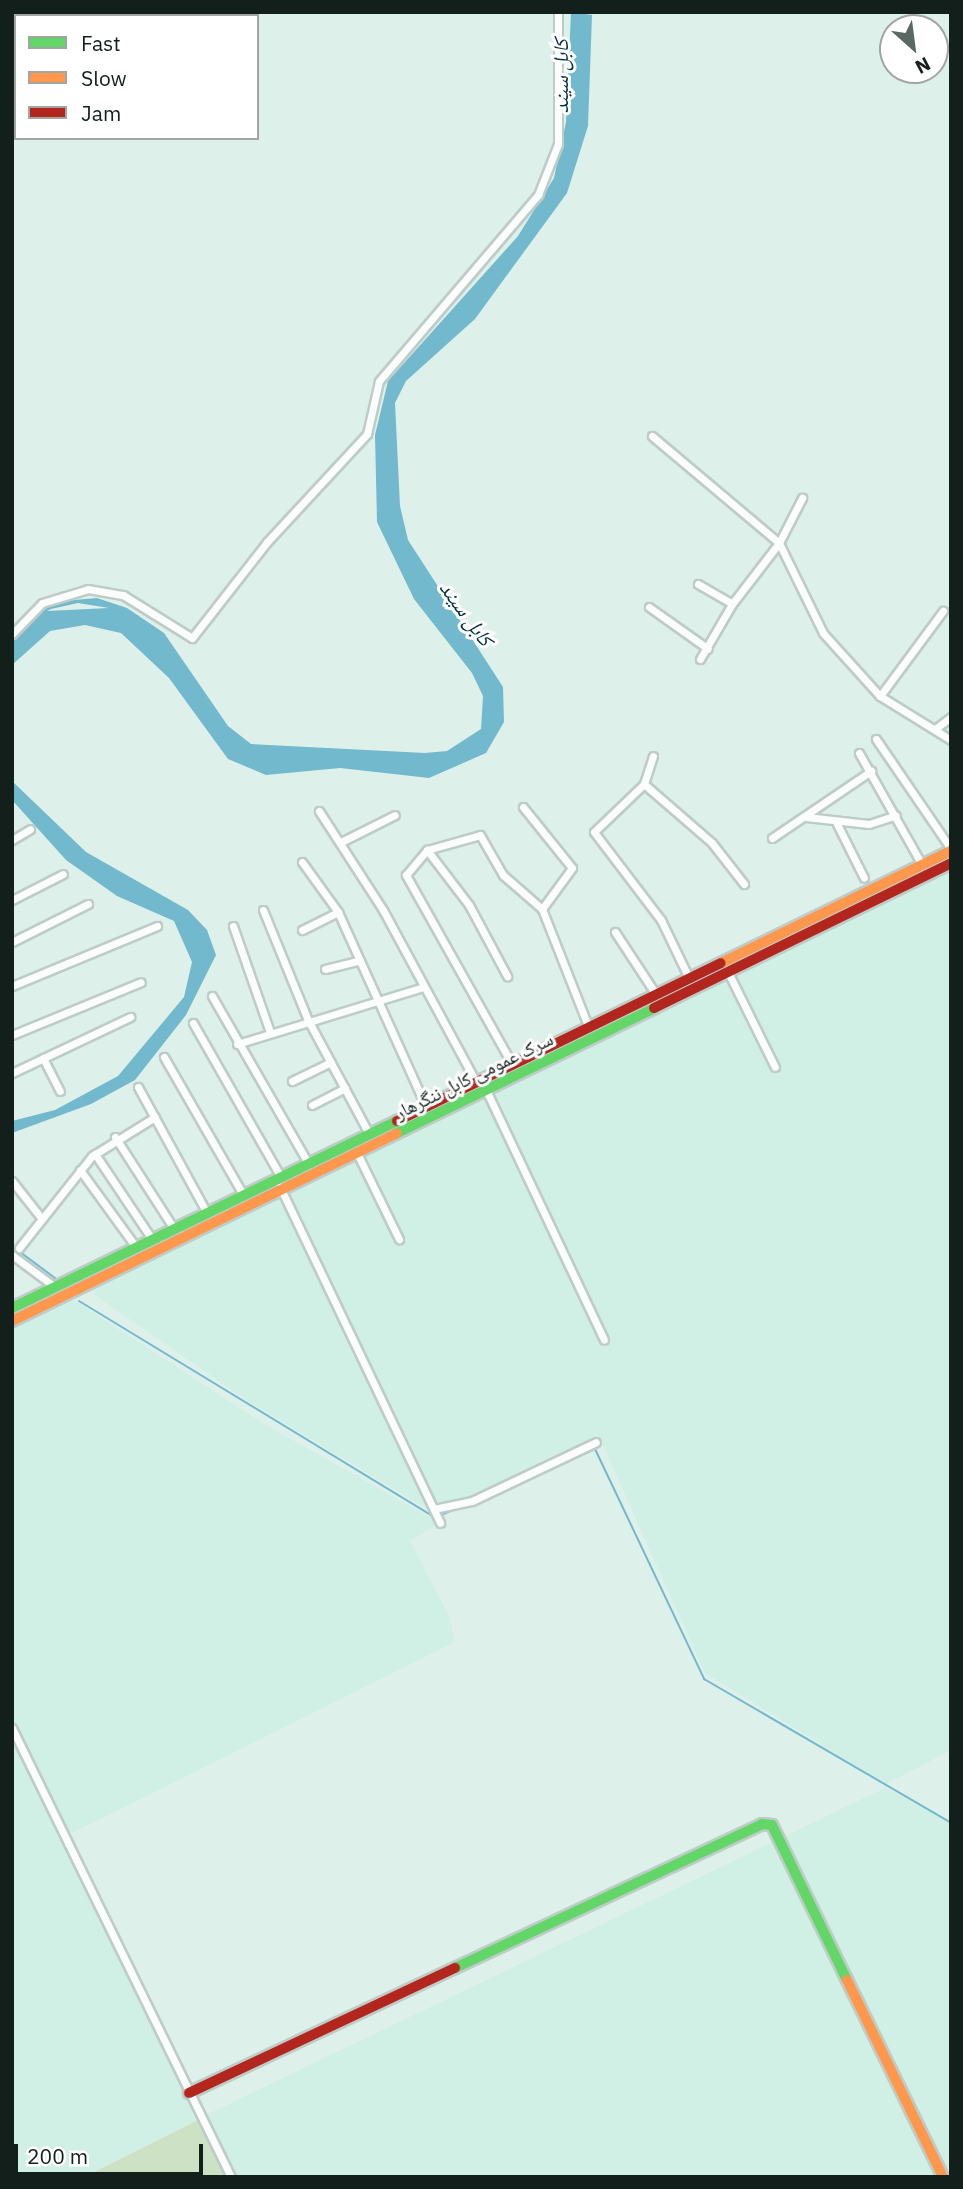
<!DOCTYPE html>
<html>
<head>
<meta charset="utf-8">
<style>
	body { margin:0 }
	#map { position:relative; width:963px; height:2189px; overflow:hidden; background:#def0ea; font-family:"IBM Plex Sans","Noto Naskh Arabic",sans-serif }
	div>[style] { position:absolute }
	.built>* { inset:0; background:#d0efe5 }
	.green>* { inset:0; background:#cde2c4 }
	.water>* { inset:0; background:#73b9cd }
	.stream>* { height:2px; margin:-1px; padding:0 1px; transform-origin:1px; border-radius:1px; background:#73b9cd }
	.roads { filter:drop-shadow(2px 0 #beccc8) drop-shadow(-2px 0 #beccc8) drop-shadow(0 2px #beccc8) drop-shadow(0 -2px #beccc8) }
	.street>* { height:7px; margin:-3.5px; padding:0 3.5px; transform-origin:3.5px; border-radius:3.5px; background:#fafdfc }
	.fast>* { height:10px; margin:-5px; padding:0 5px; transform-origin:5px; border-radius:5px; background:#63d668 }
	.slow>* { height:10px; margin:-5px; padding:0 5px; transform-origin:5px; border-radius:5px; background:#ff974d }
	.jam>* { height:10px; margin:-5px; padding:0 5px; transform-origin:5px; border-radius:5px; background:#b3261e }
	span { translate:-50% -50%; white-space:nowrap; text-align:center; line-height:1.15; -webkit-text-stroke:6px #fff; paint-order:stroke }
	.street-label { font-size:19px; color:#131f1b }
	.water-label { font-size:21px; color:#04313e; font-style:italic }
	.frame { position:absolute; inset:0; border:14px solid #131f1b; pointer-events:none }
	.legend { position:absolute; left:14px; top:14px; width:245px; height:126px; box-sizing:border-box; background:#fff; border:2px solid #a1a5a4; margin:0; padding:9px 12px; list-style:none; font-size:21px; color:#131f1b }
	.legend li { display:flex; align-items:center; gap:14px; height:35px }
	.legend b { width:35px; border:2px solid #a1a5a4 }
	.north { position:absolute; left:879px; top:14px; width:70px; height:70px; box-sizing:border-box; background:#fff; border:2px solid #a1a5a4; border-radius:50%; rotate:152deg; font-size:19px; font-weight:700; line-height:28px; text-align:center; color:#131f1b }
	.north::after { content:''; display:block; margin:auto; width:24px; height:32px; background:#5a6863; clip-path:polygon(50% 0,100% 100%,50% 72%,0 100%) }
	.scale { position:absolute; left:14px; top:2144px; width:189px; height:32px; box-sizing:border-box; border:4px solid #131f1b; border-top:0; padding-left:9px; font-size:21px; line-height:24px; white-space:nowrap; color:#131f1b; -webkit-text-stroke:5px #fff; paint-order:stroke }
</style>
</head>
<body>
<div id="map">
	<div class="built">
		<i style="clip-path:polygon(951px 871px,951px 1750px,886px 1784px,705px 1673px,601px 1441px,437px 1515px,246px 1400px,95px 1295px,95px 1289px)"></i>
		<i style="clip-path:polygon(66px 1295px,266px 1425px,440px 1523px,410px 1541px,449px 1616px,455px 1642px,64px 1837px,202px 2117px,885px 1788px,951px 1823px,951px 2177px,232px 2177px,202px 2118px,84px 2177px,12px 2177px,12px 1321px)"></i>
	</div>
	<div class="green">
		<i style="clip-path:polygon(202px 2118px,231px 2177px,84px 2177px)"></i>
	</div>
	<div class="water">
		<i style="clip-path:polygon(evenodd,571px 12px,592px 15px,588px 126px,567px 193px,475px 319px,406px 381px,395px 403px,400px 506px,408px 540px,503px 687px,504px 722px,486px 753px,429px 778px,340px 768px,266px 775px,228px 759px,169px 678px,121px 633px,85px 625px,50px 631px,12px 665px,12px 638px,36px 613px,62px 601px,97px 598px,127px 608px,164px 633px,228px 726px,251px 744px,425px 753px,447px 751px,481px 729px,483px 696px,472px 673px,414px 599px,377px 522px,375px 435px,388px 381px,518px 236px,554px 178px,566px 122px,571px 12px,78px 603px,109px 608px,47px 611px,51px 609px,78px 603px)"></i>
		<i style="clip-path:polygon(12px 781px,86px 852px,188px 910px,207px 930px,216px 955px,186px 1015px,135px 1080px,91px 1104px,12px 1133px,12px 1121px,55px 1110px,118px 1076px,184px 997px,192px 962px,174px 921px,117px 896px,66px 860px,12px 800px)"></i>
	</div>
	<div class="stream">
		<i style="left:12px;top:1246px;width:54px;rotate:36.7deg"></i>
		<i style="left:79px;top:1301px;width:413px;rotate:31.3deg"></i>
		<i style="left:441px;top:1515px;width:168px;rotate:-23.2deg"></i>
		<i style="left:595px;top:1449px;width:255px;rotate:64.6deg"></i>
		<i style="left:704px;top:1679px;width:286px;rotate:30.2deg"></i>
	</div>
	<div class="roads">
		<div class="street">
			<i style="left:652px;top:436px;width:166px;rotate:40.1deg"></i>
			<i style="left:779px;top:543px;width:100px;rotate:63.9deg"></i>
			<i style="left:823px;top:633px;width:85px;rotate:47.9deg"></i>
			<i style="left:880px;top:696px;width:84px;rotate:31.8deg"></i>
			<i style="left:698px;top:584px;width:39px;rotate:30deg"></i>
			<i style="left:732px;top:604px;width:77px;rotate:-52.4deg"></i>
			<i style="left:779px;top:543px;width:51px;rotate:-62.9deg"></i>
			<i style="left:649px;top:607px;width:72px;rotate:35.4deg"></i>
			<i style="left:12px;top:634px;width:43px;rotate:-45.9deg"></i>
			<i style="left:42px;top:603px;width:48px;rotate:-16.9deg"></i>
			<i style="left:88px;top:589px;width:36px;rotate:10deg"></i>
			<i style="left:123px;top:595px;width:81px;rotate:31.9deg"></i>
			<i style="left:192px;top:638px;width:122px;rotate:-52deg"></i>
			<i style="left:267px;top:542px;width:147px;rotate:-47.2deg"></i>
			<i style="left:367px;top:434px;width:54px;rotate:-77.2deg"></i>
			<i style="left:379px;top:381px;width:245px;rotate:-49.5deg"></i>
			<i style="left:538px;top:195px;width:55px;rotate:-68.6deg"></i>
			<i style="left:558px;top:144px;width:132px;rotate:-90deg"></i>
			<i style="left:700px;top:659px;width:64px;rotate:-59.8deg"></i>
			<i style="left:880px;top:696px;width:106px;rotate:-53.5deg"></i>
			<i style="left:935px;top:729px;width:20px;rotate:-37deg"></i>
			<i style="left:876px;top:739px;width:133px;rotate:55.7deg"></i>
			<i style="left:859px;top:753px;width:129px;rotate:60.6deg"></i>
			<i style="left:653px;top:756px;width:29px;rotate:108deg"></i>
			<i style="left:644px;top:784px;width:69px;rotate:136.2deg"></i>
			<i style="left:594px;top:832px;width:111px;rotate:52.7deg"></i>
			<i style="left:661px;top:920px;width:62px;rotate:64.3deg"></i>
			<i style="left:644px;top:784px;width:90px;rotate:40.9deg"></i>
			<i style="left:712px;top:843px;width:52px;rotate:52deg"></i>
			<i style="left:523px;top:807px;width:78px;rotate:51.2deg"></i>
			<i style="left:572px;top:868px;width:51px;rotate:126.2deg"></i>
			<i style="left:319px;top:811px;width:118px;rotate:57.1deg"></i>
			<i style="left:383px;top:910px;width:196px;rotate:61.6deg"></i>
			<i style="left:806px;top:817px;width:63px;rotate:6.3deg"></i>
			<i style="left:869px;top:824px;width:28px;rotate:-18deg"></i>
			<i style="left:837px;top:824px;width:60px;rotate:63.4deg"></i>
			<i style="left:772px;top:838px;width:120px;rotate:-34.1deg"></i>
			<i style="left:12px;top:840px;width:21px;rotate:-31deg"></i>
			<i style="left:341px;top:842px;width:60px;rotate:-26.6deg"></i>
			<i style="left:427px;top:850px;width:69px;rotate:52.6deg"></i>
			<i style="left:469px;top:905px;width:81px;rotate:61.8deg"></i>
			<i style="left:302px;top:862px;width:62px;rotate:54.2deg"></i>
			<i style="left:338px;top:912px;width:214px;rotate:65.7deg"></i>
			<i style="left:12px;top:900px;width:57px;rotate:-27deg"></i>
			<i style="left:263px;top:910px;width:119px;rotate:67.8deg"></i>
			<i style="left:308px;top:1020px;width:129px;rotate:61.8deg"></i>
			<i style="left:233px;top:926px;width:112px;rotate:70.8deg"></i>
			<i style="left:302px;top:930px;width:40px;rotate:-26.6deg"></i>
			<i style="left:615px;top:932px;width:73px;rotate:56.7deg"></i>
			<i style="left:12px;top:942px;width:85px;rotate:-26.6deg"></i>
			<i style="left:325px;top:969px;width:36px;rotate:-14deg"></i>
			<i style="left:727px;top:970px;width:108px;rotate:63.7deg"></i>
			<i style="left:12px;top:986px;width:157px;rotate:-22.5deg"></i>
			<i style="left:212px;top:996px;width:193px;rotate:60.1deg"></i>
			<i style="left:193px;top:1023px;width:177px;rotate:60.3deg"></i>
			<i style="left:12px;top:1035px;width:139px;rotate:-22.3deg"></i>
			<i style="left:237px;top:1044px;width:195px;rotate:-17deg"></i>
			<i style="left:164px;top:1057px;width:160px;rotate:60.1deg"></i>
			<i style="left:43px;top:1058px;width:37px;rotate:63deg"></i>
			<i style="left:512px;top:1064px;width:217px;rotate:-119.3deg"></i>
			<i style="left:406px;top:875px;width:33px;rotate:-50deg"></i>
			<i style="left:427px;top:850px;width:55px;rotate:-15.8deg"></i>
			<i style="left:480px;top:835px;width:46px;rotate:60.1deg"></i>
			<i style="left:503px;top:875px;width:52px;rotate:41.1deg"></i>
			<i style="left:542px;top:909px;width:126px;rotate:68.5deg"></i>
			<i style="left:12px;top:1073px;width:131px;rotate:-25.4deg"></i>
			<i style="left:292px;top:1081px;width:43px;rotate:-26deg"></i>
			<i style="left:138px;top:1087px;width:144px;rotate:61.3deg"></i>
			<i style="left:486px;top:1090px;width:276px;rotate:64.7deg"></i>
			<i style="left:312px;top:1105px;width:37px;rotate:-27deg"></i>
			<i style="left:115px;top:1137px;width:109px;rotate:57.3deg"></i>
			<i style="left:357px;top:1153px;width:96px;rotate:64deg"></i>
			<i style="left:95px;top:1154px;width:102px;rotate:56.2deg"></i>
			<i style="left:80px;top:1170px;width:95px;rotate:54deg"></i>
			<i style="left:12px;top:1181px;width:48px;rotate:51.7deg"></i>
			<i style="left:280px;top:1187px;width:372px;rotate:64.5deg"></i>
			<i style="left:19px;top:1248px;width:117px;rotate:-51.6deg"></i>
			<i style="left:92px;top:1156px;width:74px;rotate:-31.8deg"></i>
			<i style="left:12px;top:1255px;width:54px;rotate:36.7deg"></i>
			<i style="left:434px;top:1509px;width:39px;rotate:-12deg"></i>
			<i style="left:472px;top:1501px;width:137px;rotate:-25.4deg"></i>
			<i style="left:12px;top:1728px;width:500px;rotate:64deg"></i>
		</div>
		<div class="fast">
			<i style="left:397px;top:1133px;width:286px;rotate:-25.9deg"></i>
			<i style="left:12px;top:1308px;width:428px;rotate:-25.9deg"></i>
			<i style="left:455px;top:1968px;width:339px;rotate:-25.1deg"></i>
			<i style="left:762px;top:1824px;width:10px;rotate:6deg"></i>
			<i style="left:772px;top:1825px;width:172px;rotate:64.2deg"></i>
		</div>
		<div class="slow">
			<i style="left:721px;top:963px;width:256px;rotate:-26deg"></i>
			<i style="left:12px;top:1321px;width:428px;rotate:-26deg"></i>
			<i style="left:847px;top:1980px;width:219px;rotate:64deg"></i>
		</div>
		<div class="jam">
			<i style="left:654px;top:1008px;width:331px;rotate:-26deg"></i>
			<i style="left:397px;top:1121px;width:360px;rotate:-26deg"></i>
			<i style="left:189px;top:2093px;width:294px;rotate:-25.2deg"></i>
		</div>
	</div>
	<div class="street-label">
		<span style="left:474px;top:1076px;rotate:-26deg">سرک عمومی کابل ننگرهار</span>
	</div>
	<div class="water-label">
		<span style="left:560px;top:76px;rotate:-90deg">کابل سيند</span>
		<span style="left:467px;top:613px;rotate:54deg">کابل سيند</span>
	</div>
	<div class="frame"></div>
	<ul class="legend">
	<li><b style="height:9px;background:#63d668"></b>Fast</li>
	<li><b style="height:9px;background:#ff974d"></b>Slow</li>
	<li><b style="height:9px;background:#b3261e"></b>Jam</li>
	</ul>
	<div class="north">N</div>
	<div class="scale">200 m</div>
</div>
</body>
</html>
